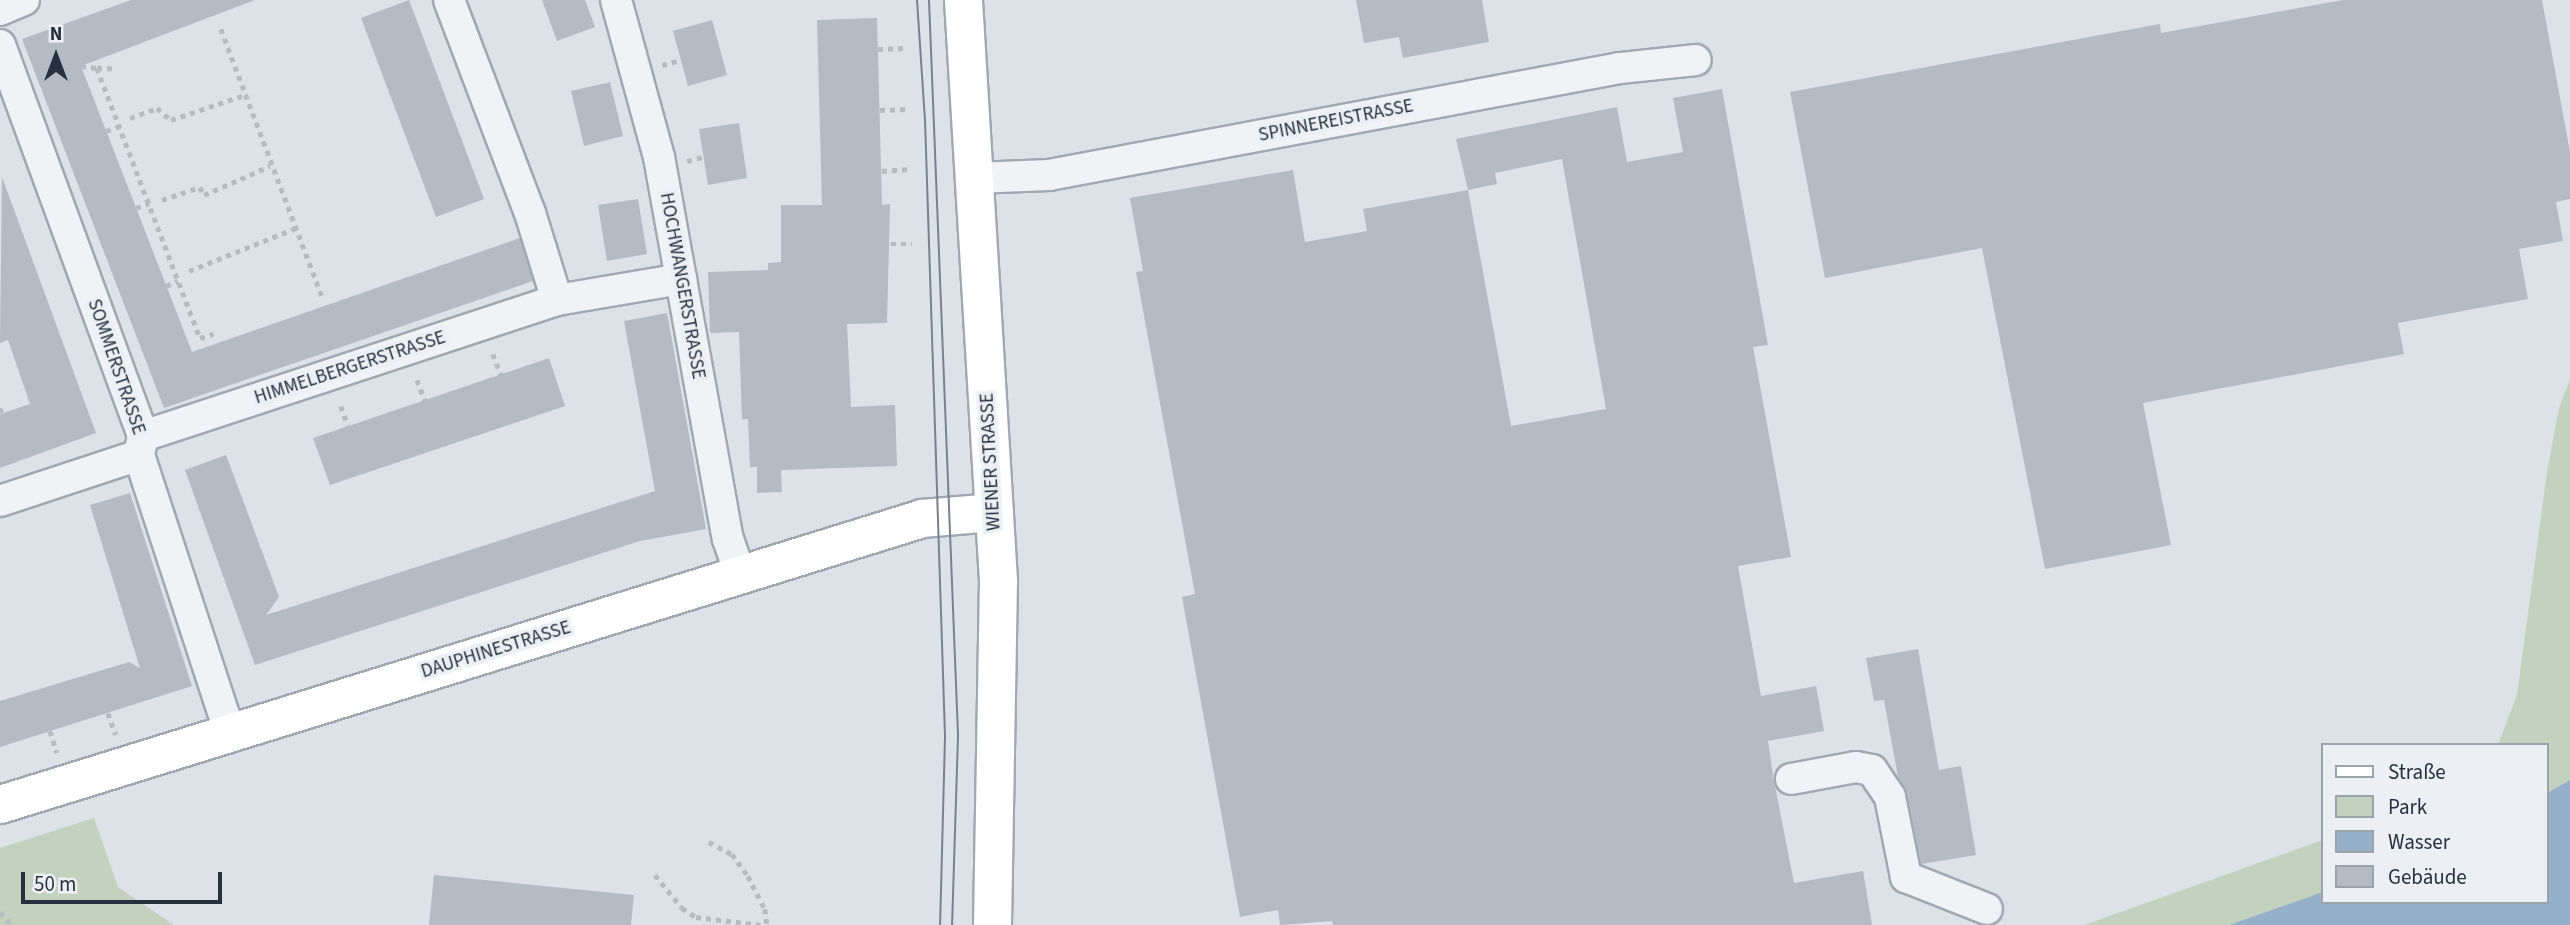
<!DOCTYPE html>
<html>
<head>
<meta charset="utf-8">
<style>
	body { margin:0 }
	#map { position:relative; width:2570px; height:925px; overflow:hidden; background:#dde1e8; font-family:"Source Sans 3",sans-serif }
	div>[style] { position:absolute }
	.green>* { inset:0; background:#c3d2be }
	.water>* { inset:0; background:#97b0c9 }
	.building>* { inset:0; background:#b4bbc4 }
	.path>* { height:4.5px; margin-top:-2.25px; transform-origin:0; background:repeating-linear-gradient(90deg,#b7bcc3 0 5px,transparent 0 10px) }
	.roads { filter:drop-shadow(2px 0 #a2a8b2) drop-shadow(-2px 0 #a2a8b2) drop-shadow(0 2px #a2a8b2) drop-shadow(0 -2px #a2a8b2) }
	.minor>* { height:30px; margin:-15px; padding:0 15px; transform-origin:15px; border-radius:15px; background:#f0f2f6 }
	.major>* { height:37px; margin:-18.5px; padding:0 18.5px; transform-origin:18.5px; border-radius:18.5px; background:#fff }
	.tram>* { height:2px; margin:-1px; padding:0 1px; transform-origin:1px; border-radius:1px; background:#768191 }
	span { translate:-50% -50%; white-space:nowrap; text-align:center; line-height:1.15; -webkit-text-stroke:7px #ecf0f5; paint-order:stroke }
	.street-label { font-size:19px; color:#26303f }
	.legend { position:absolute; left:2321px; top:743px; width:228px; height:161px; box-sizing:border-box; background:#ecf0f5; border:2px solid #9da3ac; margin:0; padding:9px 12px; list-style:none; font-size:21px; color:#26303f }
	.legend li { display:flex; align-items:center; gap:14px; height:35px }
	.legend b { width:35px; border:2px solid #9da3ac }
	.north { position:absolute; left:21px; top:21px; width:70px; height:70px; -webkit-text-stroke:5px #ecf0f5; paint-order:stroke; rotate:0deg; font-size:19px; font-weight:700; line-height:28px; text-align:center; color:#26303f }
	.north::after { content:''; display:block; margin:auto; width:24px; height:32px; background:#26303f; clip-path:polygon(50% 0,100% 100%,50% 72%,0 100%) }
	.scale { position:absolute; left:21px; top:872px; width:201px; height:32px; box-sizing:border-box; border:4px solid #26303f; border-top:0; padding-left:9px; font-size:21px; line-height:24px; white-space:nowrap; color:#26303f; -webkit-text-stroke:5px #ecf0f5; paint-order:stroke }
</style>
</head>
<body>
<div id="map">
	<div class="green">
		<i style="clip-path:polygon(2570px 379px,2570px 780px,2547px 793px,2547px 745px,2498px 745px,2517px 695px,2547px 472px,2559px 408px)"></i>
		<i style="clip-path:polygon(94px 818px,118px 887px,174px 925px,0 925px,0 848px)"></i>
		<i style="clip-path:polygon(2323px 840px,2322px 893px,2229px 925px,2084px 925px)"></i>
	</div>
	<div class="water">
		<i style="clip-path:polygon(2570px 780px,2570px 925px,2229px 925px,2323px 892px,2323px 902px,2547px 902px,2547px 793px)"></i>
	</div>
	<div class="building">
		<i style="clip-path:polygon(131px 0,255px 0,81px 66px,192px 352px,520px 238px,533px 281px,164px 408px,22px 39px)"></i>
		<i style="clip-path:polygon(409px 0,484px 199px,436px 217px,361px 18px)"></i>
		<i style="clip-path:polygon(542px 0,585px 0,595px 27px,557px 41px)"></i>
		<i style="clip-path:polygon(1356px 0,1482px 0,1489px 42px,1403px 58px,1399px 37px,1364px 43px)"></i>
		<i style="clip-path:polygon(2343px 0,2542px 0,2570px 152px,2570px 199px,2556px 202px,2563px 241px,2519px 249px,2528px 299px,2398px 323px,2404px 354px,2143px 403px,2171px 545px,2045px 569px,1982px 248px,1825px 278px,1790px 92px,2160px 24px,2161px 33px)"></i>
		<i style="clip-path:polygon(877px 18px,882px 205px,890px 204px,887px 323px,847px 324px,851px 407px,895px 405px,897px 466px,781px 470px,782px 492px,757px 493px,757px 467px,750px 467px,748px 419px,742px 419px,739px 332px,710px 333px,708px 272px,768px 270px,768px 263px,781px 262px,781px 205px,822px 205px,817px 20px)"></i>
		<i style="clip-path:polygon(712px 20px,727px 75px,688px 86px,673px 31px)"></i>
		<i style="clip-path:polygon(610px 82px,623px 136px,584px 146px,571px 91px)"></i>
		<i style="clip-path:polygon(evenodd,1722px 89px,1768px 345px,1753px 347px,1791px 557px,1738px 566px,1761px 696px,1816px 686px,1824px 731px,1768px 741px,1774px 781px,1794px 883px,1863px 871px,1872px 925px,1333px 925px,1332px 921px,1280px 925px,1278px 910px,1240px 917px,1182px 597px,1195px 594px,1136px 272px,1143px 271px,1130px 198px,1293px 170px,1305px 242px,1367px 231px,1363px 209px,1468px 190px,1456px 139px,1617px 107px,1627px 162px,1683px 152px,1673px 98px,1722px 89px,1562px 159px,1606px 409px,1511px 426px,1468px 190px,1497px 184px,1495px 173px,1562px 159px)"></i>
		<i style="clip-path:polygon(739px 123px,747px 178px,708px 185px,699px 129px)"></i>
		<i style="clip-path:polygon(2px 177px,96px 433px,0 468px,0 414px,30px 404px,8px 340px,0 343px)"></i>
		<i style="clip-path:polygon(638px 199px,647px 254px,607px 261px,598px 205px)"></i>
		<i style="clip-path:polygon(667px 313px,706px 529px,640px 541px,255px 665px,185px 470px,226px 455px,279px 597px,266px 615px,655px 491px,624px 321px)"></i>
		<i style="clip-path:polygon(549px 358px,565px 406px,330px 485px,313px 438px)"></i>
		<i style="clip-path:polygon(130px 493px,192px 686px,0 747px,0 701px,129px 662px,140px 668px,90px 505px)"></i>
		<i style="clip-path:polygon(1918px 649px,1939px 770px,1961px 766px,1976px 855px,1921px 864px,1907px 794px,1898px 777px,1884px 700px,1874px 701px,1866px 658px)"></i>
		<i style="clip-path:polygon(434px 875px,634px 895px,631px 925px,429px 925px)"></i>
	</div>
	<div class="path">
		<i style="left:221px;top:29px;width:285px;rotate:69.3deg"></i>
		<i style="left:878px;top:49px;width:26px;rotate:-2deg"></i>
		<i style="left:662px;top:65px;width:20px;rotate:-15deg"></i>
		<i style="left:81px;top:66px;width:16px;rotate:7deg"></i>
		<i style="left:112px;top:69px;width:15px;rotate:-176deg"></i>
		<i style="left:97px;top:68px;width:289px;rotate:69.1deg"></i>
		<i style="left:200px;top:338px;width:14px;rotate:-17deg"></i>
		<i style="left:880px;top:110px;width:27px;rotate:-2deg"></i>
		<i style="left:130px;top:118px;width:29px;rotate:-20deg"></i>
		<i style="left:157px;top:108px;width:18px;rotate:41deg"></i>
		<i style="left:171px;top:120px;width:77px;rotate:-18.9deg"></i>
		<i style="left:106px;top:131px;width:15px;rotate:-20deg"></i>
		<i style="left:687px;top:161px;width:16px;rotate:-14deg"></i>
		<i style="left:882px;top:171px;width:28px;rotate:-4deg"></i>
		<i style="left:162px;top:200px;width:40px;rotate:-18.9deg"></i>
		<i style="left:200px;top:187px;width:9px;rotate:63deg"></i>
		<i style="left:204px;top:195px;width:72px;rotate:-23.7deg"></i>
		<i style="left:136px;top:208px;width:14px;rotate:-21deg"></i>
		<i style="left:891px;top:244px;width:21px"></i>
		<i style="left:189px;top:271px;width:115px;rotate:-21.9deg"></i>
		<i style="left:166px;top:286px;width:13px;rotate:-23deg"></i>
		<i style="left:493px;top:354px;width:22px;rotate:69deg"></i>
		<i style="left:417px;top:380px;width:22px;rotate:68deg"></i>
		<i style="left:341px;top:406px;width:21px;rotate:71deg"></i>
		<i style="left:0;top:408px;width:6px;rotate:72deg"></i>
		<i style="left:108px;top:713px;width:23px;rotate:70deg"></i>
		<i style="left:50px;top:731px;width:23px;rotate:72deg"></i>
		<i style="left:709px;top:842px;width:26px;rotate:28deg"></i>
		<i style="left:732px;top:854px;width:27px;rotate:54deg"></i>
		<i style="left:748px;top:876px;width:37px;rotate:63deg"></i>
		<i style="left:765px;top:909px;width:16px;rotate:83deg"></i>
		<i style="left:655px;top:875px;width:43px;rotate:50.7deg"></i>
		<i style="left:682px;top:908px;width:17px;rotate:33deg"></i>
		<i style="left:696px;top:917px;width:65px;rotate:7deg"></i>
		<i style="left:0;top:912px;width:18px;rotate:47deg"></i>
	</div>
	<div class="roads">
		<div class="minor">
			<i style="left:449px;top:0;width:228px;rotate:69.2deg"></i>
			<i style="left:530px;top:213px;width:91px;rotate:72.8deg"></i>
			<i style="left:616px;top:0;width:163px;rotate:74.7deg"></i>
			<i style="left:659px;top:157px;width:388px;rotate:79.8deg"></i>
			<i style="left:728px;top:539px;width:37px;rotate:71deg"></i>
			<i style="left:0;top:10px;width:26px;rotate:-23deg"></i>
			<i style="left:0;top:45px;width:416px;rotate:69.9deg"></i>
			<i style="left:143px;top:436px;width:19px;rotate:102deg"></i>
			<i style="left:139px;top:455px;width:293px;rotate:71.9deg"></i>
			<i style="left:975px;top:178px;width:74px;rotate:-2.3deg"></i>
			<i style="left:1049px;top:175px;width:581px;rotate:-10.61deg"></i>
			<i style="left:1620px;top:68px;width:76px;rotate:-6deg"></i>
			<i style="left:143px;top:436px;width:436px;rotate:-18.2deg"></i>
			<i style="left:557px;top:300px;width:126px;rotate:-9.6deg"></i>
			<i style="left:0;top:501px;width:146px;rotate:-18.3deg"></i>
			<i style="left:1791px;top:779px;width:66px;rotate:-10.5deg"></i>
			<i style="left:1856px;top:767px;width:16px;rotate:11deg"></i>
			<i style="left:1872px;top:770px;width:32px;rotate:56deg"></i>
			<i style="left:1890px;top:797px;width:82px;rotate:78.7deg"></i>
			<i style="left:1906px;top:877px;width:87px;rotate:21.6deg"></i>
		</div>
		<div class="major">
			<i style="left:963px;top:0;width:581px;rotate:86.55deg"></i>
			<i style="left:998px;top:580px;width:345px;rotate:91deg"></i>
			<i style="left:0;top:804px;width:965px;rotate:-17.23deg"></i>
			<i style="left:922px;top:518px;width:72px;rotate:-4.8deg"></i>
		</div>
	</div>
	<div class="tram">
		<i style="left:917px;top:0;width:120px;rotate:86.2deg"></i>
		<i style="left:925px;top:120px;width:617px;rotate:88.14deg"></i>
		<i style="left:945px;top:737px;width:188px;rotate:91.5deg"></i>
		<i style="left:929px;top:0;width:737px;rotate:87.74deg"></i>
		<i style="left:958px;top:736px;width:189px;rotate:91.8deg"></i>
	</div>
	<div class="street-label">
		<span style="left:1336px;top:121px;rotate:-11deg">SPINNEREISTRASSE</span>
		<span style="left:682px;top:286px;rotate:80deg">HOCHWANGERSTRASSE</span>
		<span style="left:116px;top:367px;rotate:71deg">SOMMERSTRASSE</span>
		<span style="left:350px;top:368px;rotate:-18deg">HIMMELBERGERSTRASSE</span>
		<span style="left:991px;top:462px;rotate:-93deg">WIENER STRASSE</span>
		<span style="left:496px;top:650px;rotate:-17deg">DAUPHINESTRASSE</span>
	</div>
	<ul class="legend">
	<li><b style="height:9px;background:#fff"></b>Straße</li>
	<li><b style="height:19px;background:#c3d2be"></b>Park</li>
	<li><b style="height:19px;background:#97b0c9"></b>Wasser</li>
	<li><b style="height:19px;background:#b4bbc4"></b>Gebäude</li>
	</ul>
	<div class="north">N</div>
	<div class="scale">50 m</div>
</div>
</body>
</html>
